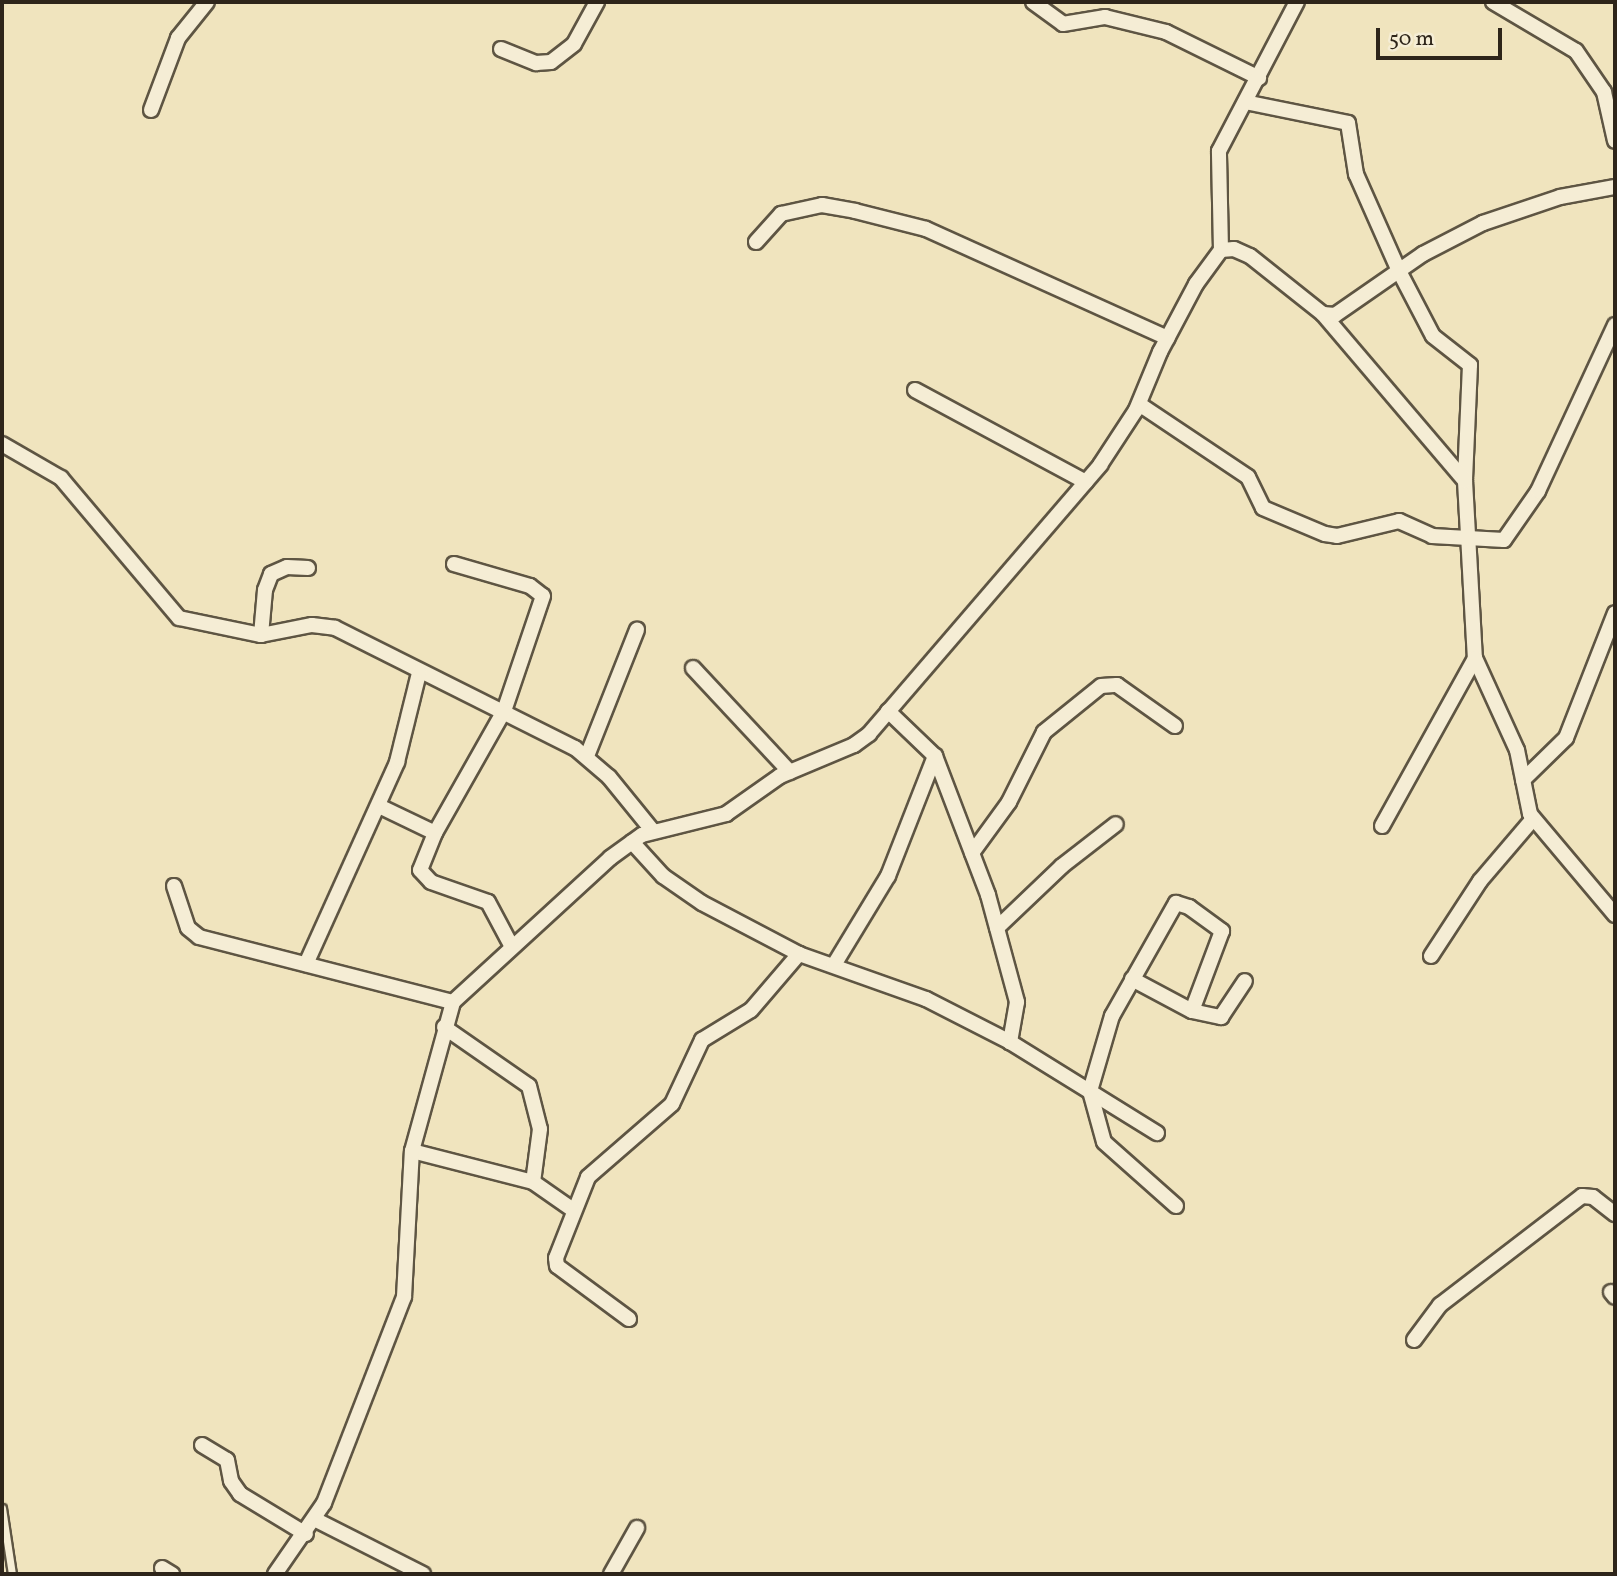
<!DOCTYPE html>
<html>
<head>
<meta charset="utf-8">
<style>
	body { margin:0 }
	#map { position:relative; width:1617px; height:1576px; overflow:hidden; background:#f0e4be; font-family:Vollkorn,serif }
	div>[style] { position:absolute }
	.roads { filter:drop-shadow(2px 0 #5e5543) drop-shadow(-2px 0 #5e5543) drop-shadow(0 2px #5e5543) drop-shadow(0 -2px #5e5543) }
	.service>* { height:7px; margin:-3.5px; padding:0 3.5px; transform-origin:3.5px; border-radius:3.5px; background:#f5edd5 }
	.minor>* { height:14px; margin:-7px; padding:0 7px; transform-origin:7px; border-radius:7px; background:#f5edd5 }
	span { translate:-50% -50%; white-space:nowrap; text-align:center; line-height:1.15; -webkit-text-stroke:7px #f5edd5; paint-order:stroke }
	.frame { position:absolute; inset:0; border:4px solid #2e251a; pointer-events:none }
	.scale { position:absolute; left:1376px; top:28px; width:126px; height:32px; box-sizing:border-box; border:4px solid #2e251a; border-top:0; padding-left:9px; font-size:21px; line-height:24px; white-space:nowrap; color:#2e251a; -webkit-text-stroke:5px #f5edd5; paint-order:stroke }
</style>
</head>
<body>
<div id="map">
	<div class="roads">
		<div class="service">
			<i style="left:2px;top:1508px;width:67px;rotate:81.4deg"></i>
		</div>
		<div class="minor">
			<i style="left:1033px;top:2px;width:37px;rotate:36deg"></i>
			<i style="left:1063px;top:24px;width:43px;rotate:-9.5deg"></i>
			<i style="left:1105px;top:17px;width:63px;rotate:13.8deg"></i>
			<i style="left:1166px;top:32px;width:104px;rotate:26.3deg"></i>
			<i style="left:1493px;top:2px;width:96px;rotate:30.6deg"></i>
			<i style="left:1576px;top:51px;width:50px;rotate:55.7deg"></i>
			<i style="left:1604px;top:92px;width:50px;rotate:77.3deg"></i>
			<i style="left:501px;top:49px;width:38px;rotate:22deg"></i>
			<i style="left:536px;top:63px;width:15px;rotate:-4deg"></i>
			<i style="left:551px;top:62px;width:29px;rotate:-38deg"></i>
			<i style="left:574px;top:44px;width:48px;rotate:-61.3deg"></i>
			<i style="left:1245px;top:102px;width:105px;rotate:11.5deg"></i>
			<i style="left:1348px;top:123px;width:52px;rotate:81.1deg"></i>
			<i style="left:1356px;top:174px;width:106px;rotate:66.1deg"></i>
			<i style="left:1399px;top:271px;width:73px;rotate:62.4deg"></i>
			<i style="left:1433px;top:336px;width:47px;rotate:38.1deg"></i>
			<i style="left:1470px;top:365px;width:116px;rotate:92.5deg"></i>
			<i style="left:1465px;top:481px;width:177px;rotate:86.8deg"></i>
			<i style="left:1475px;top:658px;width:101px;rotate:65.5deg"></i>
			<i style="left:1517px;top:750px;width:65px;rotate:78.5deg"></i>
			<i style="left:1530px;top:814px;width:132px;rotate:49.9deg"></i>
			<i style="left:151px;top:110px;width:77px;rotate:-69.4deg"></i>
			<i style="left:178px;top:38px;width:46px;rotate:-51.1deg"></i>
			<i style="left:756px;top:242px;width:38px;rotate:-48deg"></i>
			<i style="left:781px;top:214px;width:42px;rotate:-12.4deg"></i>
			<i style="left:822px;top:205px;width:34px;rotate:10deg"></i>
			<i style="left:855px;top:211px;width:73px;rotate:14.2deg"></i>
			<i style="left:926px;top:229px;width:265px;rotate:24.3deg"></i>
			<i style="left:1221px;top:250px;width:99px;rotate:-91.2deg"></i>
			<i style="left:1219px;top:151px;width:168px;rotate:-62.4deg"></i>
			<i style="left:1323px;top:314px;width:219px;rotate:49.6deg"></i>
			<i style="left:915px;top:390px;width:194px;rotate:28.3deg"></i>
			<i style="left:1139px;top:404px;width:131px;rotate:33.8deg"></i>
			<i style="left:1248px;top:477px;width:34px;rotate:64deg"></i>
			<i style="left:1263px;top:508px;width:67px;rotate:22.8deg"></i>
			<i style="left:1325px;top:534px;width:12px;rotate:9deg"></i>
			<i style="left:1337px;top:536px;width:64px;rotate:-13.6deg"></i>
			<i style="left:1399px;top:521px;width:36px;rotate:24deg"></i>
			<i style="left:1432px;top:536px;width:72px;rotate:3.2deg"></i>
			<i style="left:1504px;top:540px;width:60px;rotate:-55.2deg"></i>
			<i style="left:1538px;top:491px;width:183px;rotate:-65.1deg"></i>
			<i style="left:2px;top:444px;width:68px;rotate:30deg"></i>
			<i style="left:61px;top:478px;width:183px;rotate:49.9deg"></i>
			<i style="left:179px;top:618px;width:84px;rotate:11.7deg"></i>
			<i style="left:261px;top:635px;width:52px;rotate:-11.1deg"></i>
			<i style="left:312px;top:625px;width:23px;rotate:7deg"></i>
			<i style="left:335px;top:628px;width:268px;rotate:26.6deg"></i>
			<i style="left:575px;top:748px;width:45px;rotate:40.5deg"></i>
			<i style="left:609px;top:777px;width:68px;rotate:50.9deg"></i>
			<i style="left:454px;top:564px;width:79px;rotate:16.1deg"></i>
			<i style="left:530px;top:586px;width:16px;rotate:38deg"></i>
			<i style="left:543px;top:596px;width:121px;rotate:108.7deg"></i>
			<i style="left:504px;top:711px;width:140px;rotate:119.5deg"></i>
			<i style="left:435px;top:833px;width:40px;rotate:112deg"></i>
			<i style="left:420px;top:870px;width:16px;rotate:47deg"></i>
			<i style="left:431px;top:882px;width:60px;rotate:19.3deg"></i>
			<i style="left:488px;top:902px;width:51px;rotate:61.9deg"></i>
			<i style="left:261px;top:635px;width:45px;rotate:-84.9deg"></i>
			<i style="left:265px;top:590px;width:17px;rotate:-69deg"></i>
			<i style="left:271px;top:574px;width:17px;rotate:-24deg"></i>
			<i style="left:287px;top:567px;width:21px;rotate:3deg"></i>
			<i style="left:693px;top:668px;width:142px;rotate:47deg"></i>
			<i style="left:888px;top:711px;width:65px;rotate:43.8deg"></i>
			<i style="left:935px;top:756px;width:149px;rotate:69.1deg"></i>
			<i style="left:988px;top:895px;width:111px;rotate:74.8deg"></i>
			<i style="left:1017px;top:1002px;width:41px;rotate:99.9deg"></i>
			<i style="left:587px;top:756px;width:136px;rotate:-68.4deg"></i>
			<i style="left:1523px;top:780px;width:60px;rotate:-44.3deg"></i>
			<i style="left:1566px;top:738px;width:134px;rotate:-68.6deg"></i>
			<i style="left:379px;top:806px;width:62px;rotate:25.7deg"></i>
			<i style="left:1382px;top:826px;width:192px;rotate:-61deg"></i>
			<i style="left:632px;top:842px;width:46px;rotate:47.6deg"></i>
			<i style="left:663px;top:876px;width:47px;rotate:34.7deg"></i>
			<i style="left:702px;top:903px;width:110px;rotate:27.7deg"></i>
			<i style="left:799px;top:954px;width:135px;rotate:19.5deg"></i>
			<i style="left:926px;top:999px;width:94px;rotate:27.1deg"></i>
			<i style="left:1010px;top:1042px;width:173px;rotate:31.8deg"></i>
			<i style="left:972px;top:853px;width:63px;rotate:-54deg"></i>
			<i style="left:1009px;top:802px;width:78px;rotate:-63.4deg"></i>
			<i style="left:1044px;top:732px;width:73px;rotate:-38.9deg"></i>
			<i style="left:1101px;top:686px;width:16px;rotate:-4deg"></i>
			<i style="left:1117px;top:685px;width:71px;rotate:35.3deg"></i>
			<i style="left:174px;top:886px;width:44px;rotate:71.6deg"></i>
			<i style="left:188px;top:928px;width:14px;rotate:39deg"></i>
			<i style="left:199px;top:937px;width:262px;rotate:14.4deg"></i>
			<i style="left:997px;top:928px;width:90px;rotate:-43.6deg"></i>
			<i style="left:1062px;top:866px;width:68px;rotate:-37.9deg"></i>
			<i style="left:1431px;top:956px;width:90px;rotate:-56.8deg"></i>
			<i style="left:1480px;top:881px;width:82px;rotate:-49.5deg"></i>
			<i style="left:306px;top:964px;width:222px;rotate:-65.7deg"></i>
			<i style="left:397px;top:762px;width:92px;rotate:-76.1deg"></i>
			<i style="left:834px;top:965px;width:104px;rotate:-58.8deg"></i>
			<i style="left:888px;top:876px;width:129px;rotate:-68.6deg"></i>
			<i style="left:1132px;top:979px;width:68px;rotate:28.1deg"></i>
			<i style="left:1192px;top:1011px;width:30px;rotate:12deg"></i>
			<i style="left:1221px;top:1017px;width:43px;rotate:-56.3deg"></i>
			<i style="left:444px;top:1027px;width:103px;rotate:34.8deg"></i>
			<i style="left:529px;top:1086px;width:44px;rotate:75.7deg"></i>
			<i style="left:540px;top:1129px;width:53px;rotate:97.5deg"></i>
			<i style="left:412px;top:1151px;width:125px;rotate:14.4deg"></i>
			<i style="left:533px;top:1182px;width:49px;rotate:35deg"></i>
			<i style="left:1176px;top:1206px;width:96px;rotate:-138.4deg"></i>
			<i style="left:1104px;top:1142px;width:53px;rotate:-105.4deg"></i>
			<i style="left:1090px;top:1091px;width:78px;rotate:-73.7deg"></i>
			<i style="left:1112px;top:1016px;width:130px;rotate:-60.5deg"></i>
			<i style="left:1176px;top:903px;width:14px;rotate:17deg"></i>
			<i style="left:1189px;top:907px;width:41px;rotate:36deg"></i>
			<i style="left:1222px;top:931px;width:85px;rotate:110.6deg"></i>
			<i style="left:1611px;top:1292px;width:6px;rotate:51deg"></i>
			<i style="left:629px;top:1319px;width:89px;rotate:-143.6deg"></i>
			<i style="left:557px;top:1266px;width:8px;rotate:-97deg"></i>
			<i style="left:556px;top:1258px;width:87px;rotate:-68.4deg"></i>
			<i style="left:588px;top:1177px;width:111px;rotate:-41deg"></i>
			<i style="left:672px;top:1104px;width:71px;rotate:-64.9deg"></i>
			<i style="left:702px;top:1040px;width:57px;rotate:-31.5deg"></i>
			<i style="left:751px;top:1010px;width:74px;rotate:-49.4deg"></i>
			<i style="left:1414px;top:1340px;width:44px;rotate:-53.4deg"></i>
			<i style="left:1440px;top:1305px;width:179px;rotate:-37.5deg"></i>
			<i style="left:1582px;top:1196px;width:11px;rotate:5deg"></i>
			<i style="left:1593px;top:1197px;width:28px;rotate:38deg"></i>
			<i style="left:202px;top:1445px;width:29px;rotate:31deg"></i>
			<i style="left:227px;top:1460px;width:21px;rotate:79deg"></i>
			<i style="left:231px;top:1481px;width:16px;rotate:55deg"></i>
			<i style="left:240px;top:1494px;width:77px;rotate:31.2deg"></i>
			<i style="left:316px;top:1520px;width:120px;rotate:26.8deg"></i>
			<i style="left:162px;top:1568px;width:12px;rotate:31deg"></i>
			<i style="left:275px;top:1574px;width:86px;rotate:-55.4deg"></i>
			<i style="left:324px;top:1503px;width:221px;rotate:-68.8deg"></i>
			<i style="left:404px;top:1297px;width:146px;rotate:-86.9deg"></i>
			<i style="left:412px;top:1151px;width:155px;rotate:-74.6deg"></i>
			<i style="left:453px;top:1002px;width:213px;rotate:-42.5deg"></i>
			<i style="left:610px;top:858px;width:39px;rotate:-36deg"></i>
			<i style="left:642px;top:835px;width:87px;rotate:-14deg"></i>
			<i style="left:726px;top:814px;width:66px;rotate:-35.1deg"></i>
			<i style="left:780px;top:776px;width:80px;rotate:-22.7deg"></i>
			<i style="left:854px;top:745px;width:19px;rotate:-36deg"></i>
			<i style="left:869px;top:734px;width:355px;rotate:-49.3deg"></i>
			<i style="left:1100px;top:465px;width:66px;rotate:-56.8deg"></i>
			<i style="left:1136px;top:410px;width:63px;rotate:-67.5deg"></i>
			<i style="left:1160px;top:352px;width:77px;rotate:-62.1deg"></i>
			<i style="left:1196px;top:284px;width:42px;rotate:-53.7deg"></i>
			<i style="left:1221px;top:250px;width:13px;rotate:-4deg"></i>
			<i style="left:1234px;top:249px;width:17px;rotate:24deg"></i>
			<i style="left:1250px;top:256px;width:93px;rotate:38.5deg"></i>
			<i style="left:1323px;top:314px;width:12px;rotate:5deg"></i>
			<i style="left:1335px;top:315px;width:107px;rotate:-34.7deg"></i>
			<i style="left:1423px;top:254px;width:68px;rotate:-27.3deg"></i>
			<i style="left:1483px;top:223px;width:81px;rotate:-18.7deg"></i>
			<i style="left:1560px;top:197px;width:56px;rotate:-10.3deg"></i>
			<i style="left:611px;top:1574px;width:53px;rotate:-60.5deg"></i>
		</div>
	</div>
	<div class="frame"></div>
	<div class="scale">50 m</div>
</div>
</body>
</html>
